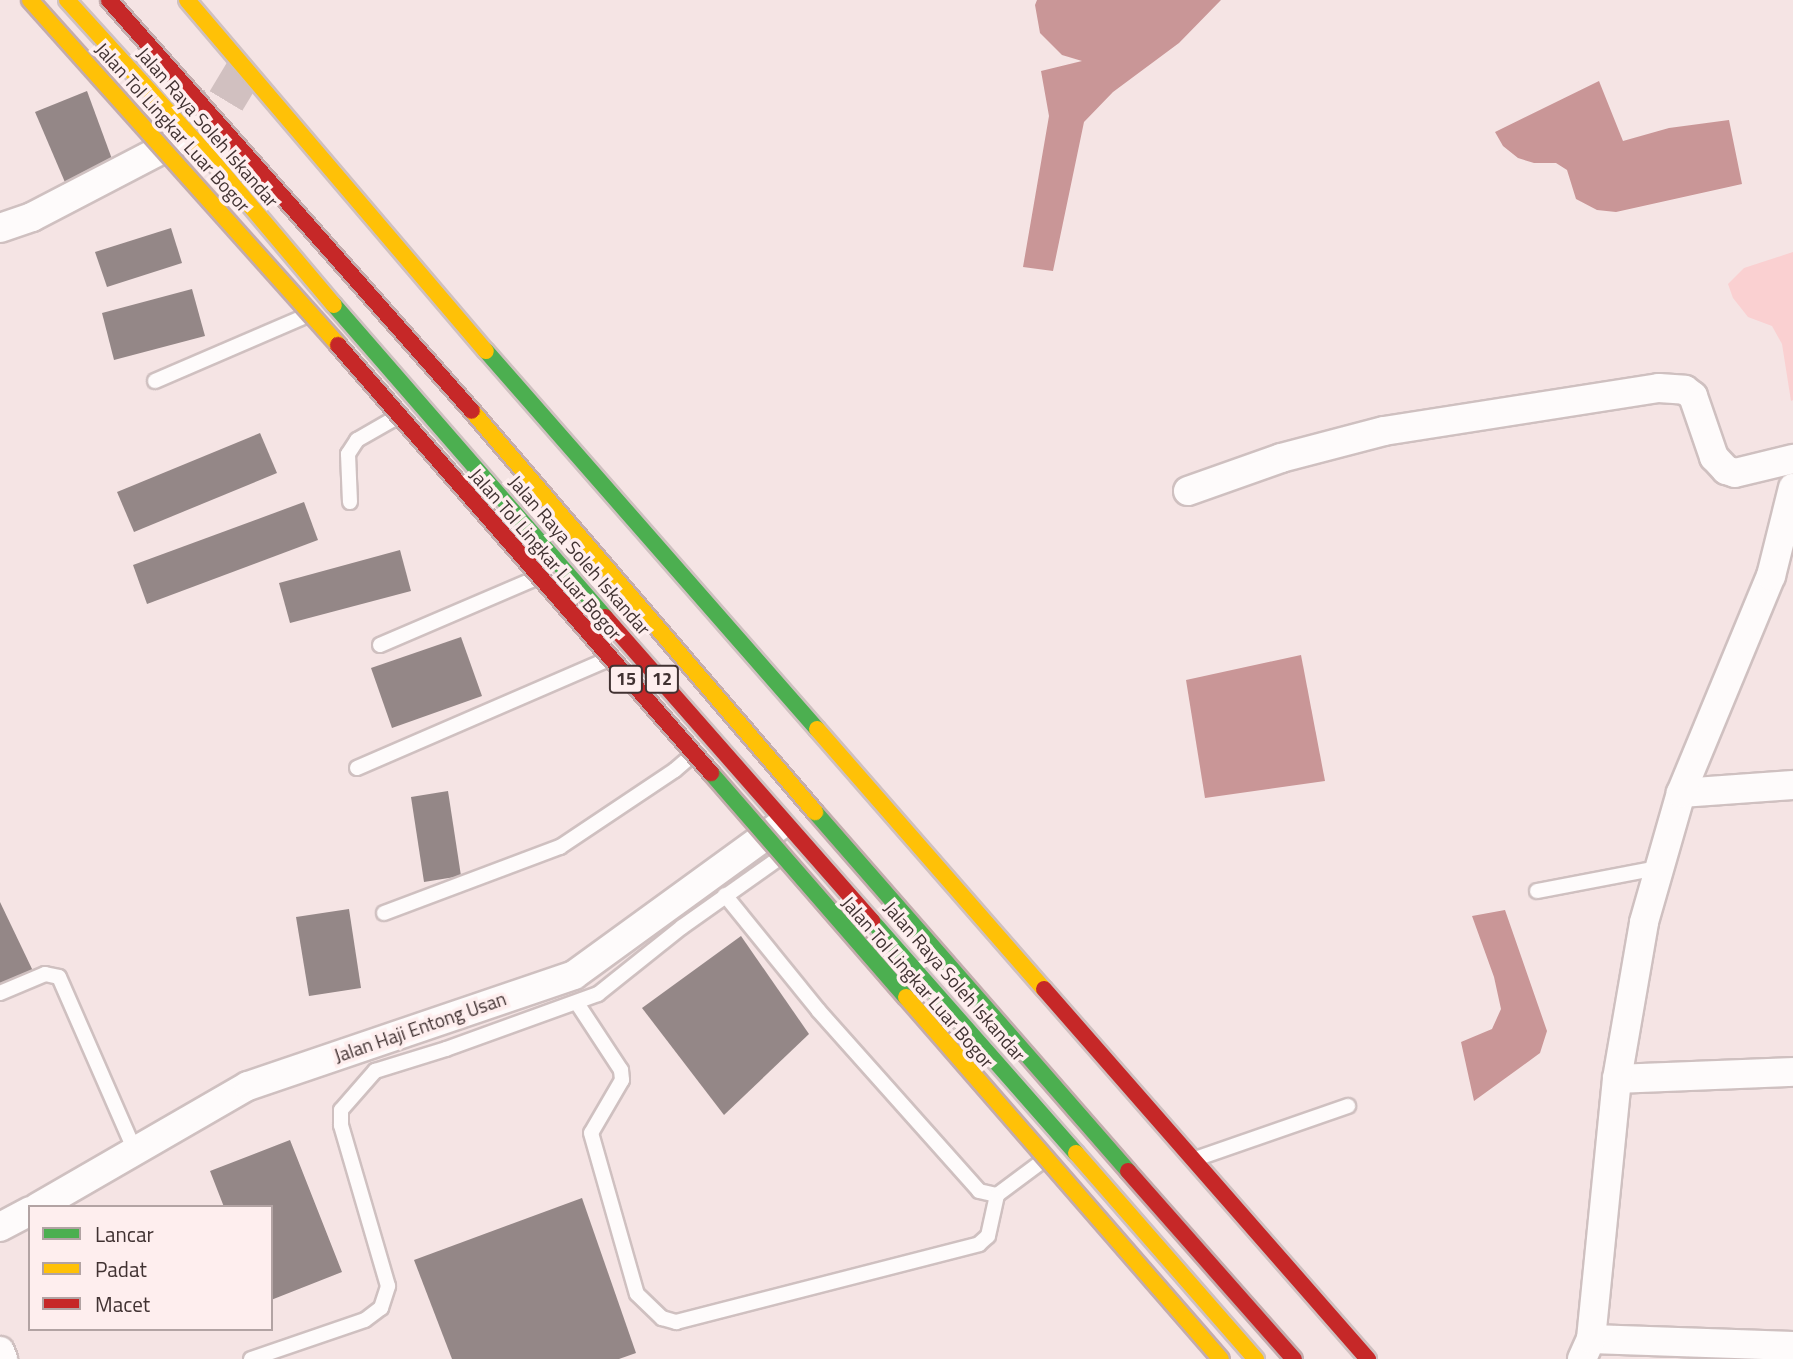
<!DOCTYPE html>
<html>
<head>
<meta charset="utf-8">
<style>
	body { margin:0 }
	#map { position:relative; width:1793px; height:1359px; overflow:hidden; background:#f5e4e4; font-family:"Titillium Web",sans-serif }
	div>[style] { position:absolute }
	.green>* { inset:0; background:#fad0d1 }
	.water>* { inset:0; background:#c99697 }
	.building>* { inset:0; background:#948787 }
	.highway-tunnel>* { height:38px; margin-top:-19px; transform-origin:0; background:repeating-linear-gradient(90deg,#d1c0c0 0 38px,transparent 0 57px) }
	.roads { filter:drop-shadow(2px 0 #cfc0c0) drop-shadow(-2px 0 #cfc0c0) drop-shadow(0 2px #cfc0c0) drop-shadow(0 -2px #cfc0c0) }
	.lane>* { height:14px; margin:-7px; padding:0 7px; transform-origin:7px; border-radius:7px; background:#fefbfb }
	.street>* { height:28px; margin:-14px; padding:0 14px; transform-origin:14px; border-radius:14px; background:#fefbfb }
	.fast>* { height:16px; margin:-8px; padding:0 8px; transform-origin:8px; border-radius:8px; background:#4caf50 }
	.slow>* { height:16px; margin:-8px; padding:0 8px; transform-origin:8px; border-radius:8px; background:#ffc107 }
	.jam>* { height:16px; margin:-8px; padding:0 8px; transform-origin:8px; border-radius:8px; background:#c62828 }
	.bridges { filter:drop-shadow(2px 0 #c3acad) drop-shadow(-2px 0 #c3acad) drop-shadow(0 2px #c3acad) drop-shadow(0 -2px #c3acad) }
	.fast-bridge>* { height:16px; margin:-8px; padding:0 8px; transform-origin:8px; border-radius:8px; background:#4caf50 }
	.slow-bridge>* { height:16px; margin:-8px; padding:0 8px; transform-origin:8px; border-radius:8px; background:#ffc107 }
	.jam-bridge>* { height:16px; margin:-8px; padding:0 8px; transform-origin:8px; border-radius:8px; background:#c62828 }
	span { translate:-50% -50%; white-space:nowrap; text-align:center; line-height:1.15; -webkit-text-stroke:7px #feeeee; paint-order:stroke }
	.shield-label span { padding:2px 5px; background:#feeeee; border:2px solid; border-radius:5px; -webkit-text-stroke-width:0 }
	.shield-label { font-size:18px; color:#413232; font-weight:700 }
	.street-label { font-size:19px; color:#413232 }
	.legend { position:absolute; left:28px; top:1205px; width:245px; height:126px; box-sizing:border-box; background:#feeeee; border:2px solid #b2a3a3; margin:0; padding:9px 12px; list-style:none; font-size:21px; color:#413232 }
	.legend li { display:flex; align-items:center; gap:14px; height:35px }
	.legend b { width:35px; border:2px solid #b2a3a3 }
</style>
</head>
<body>
<div id="map">
	<div class="green">
		<i style="clip-path:polygon(1793px 252px,1793px 400px,1791px 401px,1782px 344px,1772px 326px,1748px 317px,1733px 298px,1728px 284px,1744px 268px)"></i>
	</div>
	<div class="water">
		<i style="clip-path:polygon(1037px 0,1221px 0,1179px 43px,1113px 92px,1084px 122px,1053px 271px,1023px 267px,1049px 116px,1041px 71px,1082px 61px,1062px 55px,1040px 33px,1035px 5px)"></i>
		<i style="clip-path:polygon(1599px 81px,1623px 141px,1669px 128px,1729px 120px,1742px 184px,1616px 212px,1597px 210px,1576px 199px,1567px 170px,1556px 163px,1534px 163px,1518px 158px,1503px 146px,1495px 132px)"></i>
		<i style="clip-path:polygon(1301px 655px,1325px 781px,1205px 798px,1186px 680px)"></i>
		<i style="clip-path:polygon(1505px 910px,1547px 1031px,1540px 1053px,1474px 1101px,1461px 1042px,1492px 1029px,1501px 1009px,1494px 977px,1472px 916px)"></i>
	</div>
	<div class="building">
		<i style="clip-path:polygon(87px 91px,112px 159px,67px 187px,35px 112px)"></i>
		<i style="clip-path:polygon(171px 228px,182px 263px,107px 287px,95px 252px)"></i>
		<i style="clip-path:polygon(192px 289px,205px 336px,114px 360px,102px 313px)"></i>
		<i style="clip-path:polygon(260px 433px,277px 473px,134px 532px,117px 492px)"></i>
		<i style="clip-path:polygon(304px 502px,318px 540px,147px 604px,133px 565px)"></i>
		<i style="clip-path:polygon(400px 550px,411px 591px,290px 623px,279px 583px)"></i>
		<i style="clip-path:polygon(461px 637px,482px 696px,392px 728px,371px 668px)"></i>
		<i style="clip-path:polygon(448px 791px,461px 876px,424px 882px,411px 797px)"></i>
		<i style="clip-path:polygon(0 902px,33px 971px,0 986px)"></i>
		<i style="clip-path:polygon(349px 909px,361px 988px,309px 996px,296px 917px)"></i>
		<i style="clip-path:polygon(741px 936px,809px 1034px,724px 1115px,642px 1008px)"></i>
		<i style="clip-path:polygon(290px 1140px,342px 1272px,271px 1300px,271px 1207px,224px 1207px,210px 1171px)"></i>
		<i style="clip-path:polygon(582px 1198px,636px 1353px,619px 1359px,452px 1359px,414px 1260px)"></i>
	</div>
	<div class="highway-tunnel">
		<i style="left:177px;top:122px;width:53px;rotate:-23.2deg"></i>
		<i style="left:226px;top:101px;width:39px;rotate:-59deg"></i>
	</div>
	<div class="roads">
		<div class="lane">
			<i style="left:155px;top:381px;width:167px;rotate:-23.3deg"></i>
			<i style="left:350px;top:502px;width:48px;rotate:-92.4deg"></i>
			<i style="left:348px;top:454px;width:17px;rotate:-57deg"></i>
			<i style="left:357px;top:440px;width:46px;rotate:-29.9deg"></i>
			<i style="left:380px;top:645px;width:173px;rotate:-23.2deg"></i>
			<i style="left:357px;top:768px;width:275px;rotate:-23.4deg"></i>
			<i style="left:1537px;top:891px;width:123px;rotate:-10.8deg"></i>
			<i style="left:725px;top:895px;width:148px;rotate:51deg"></i>
			<i style="left:818px;top:1010px;width:242px;rotate:48.3deg"></i>
			<i style="left:979px;top:1191px;width:18px;rotate:13deg"></i>
			<i style="left:997px;top:1195px;width:59px;rotate:-36.7deg"></i>
			<i style="left:384px;top:913px;width:188px;rotate:-20.6deg"></i>
			<i style="left:560px;top:847px;width:138px;rotate:-33.8deg"></i>
			<i style="left:675px;top:770px;width:23px;rotate:-41deg"></i>
			<i style="left:0;top:993px;width:49px;rotate:-22.9deg"></i>
			<i style="left:45px;top:974px;width:14px;rotate:12deg"></i>
			<i style="left:59px;top:977px;width:188px;rotate:66.4deg"></i>
			<i style="left:577px;top:1003px;width:80px;rotate:56.7deg"></i>
			<i style="left:621px;top:1070px;width:10px;rotate:84deg"></i>
			<i style="left:622px;top:1080px;width:61px;rotate:120.3deg"></i>
			<i style="left:591px;top:1133px;width:167px;rotate:74.1deg"></i>
			<i style="left:637px;top:1294px;width:35px;rotate:44deg"></i>
			<i style="left:662px;top:1318px;width:15px;rotate:16deg"></i>
			<i style="left:676px;top:1322px;width:313px;rotate:-14.4deg"></i>
			<i style="left:979px;top:1244px;width:12px;rotate:-42deg"></i>
			<i style="left:988px;top:1236px;width:42px;rotate:-77.6deg"></i>
			<i style="left:1195px;top:1159px;width:162px;rotate:-19.1deg"></i>
			<i style="left:251px;top:1359px;width:120px;rotate:-18.9deg"></i>
			<i style="left:365px;top:1320px;width:20px;rotate:-37deg"></i>
			<i style="left:381px;top:1308px;width:23px;rotate:-72deg"></i>
			<i style="left:388px;top:1286px;width:168px;rotate:-106.3deg"></i>
			<i style="left:341px;top:1125px;width:15px;rotate:-90deg"></i>
			<i style="left:341px;top:1110px;width:52px;rotate:-48.9deg"></i>
			<i style="left:375px;top:1071px;width:74px;rotate:-17.2deg"></i>
			<i style="left:446px;top:1049px;width:162px;rotate:-19.9deg"></i>
			<i style="left:598px;top:994px;width:107px;rotate:-38.6deg"></i>
			<i style="left:682px;top:927px;width:121px;rotate:-35.3deg"></i>
		</div>
		<div class="street">
			<i style="left:0;top:228px;width:34px;rotate:-19deg"></i>
			<i style="left:32px;top:217px;width:167px;rotate:-27.5deg"></i>
			<i style="left:1188px;top:491px;width:99px;rotate:-19.5deg"></i>
			<i style="left:1281px;top:458px;width:106px;rotate:-14.7deg"></i>
			<i style="left:1384px;top:431px;width:278px;rotate:-8.9deg"></i>
			<i style="left:1659px;top:388px;width:26px;rotate:4deg"></i>
			<i style="left:1685px;top:390px;width:10px;rotate:37deg"></i>
			<i style="left:1693px;top:396px;width:65px;rotate:71deg"></i>
			<i style="left:1714px;top:457px;width:18px;rotate:47deg"></i>
			<i style="left:1726px;top:470px;width:9px;rotate:18deg"></i>
			<i style="left:1735px;top:473px;width:60px;rotate:-13.6deg"></i>
			<i style="left:1681px;top:793px;width:112px;rotate:-4.1deg"></i>
			<i style="left:1617px;top:1079px;width:176px;rotate:-2.3deg"></i>
			<i style="left:38px;top:1207px;width:242px;rotate:-30deg"></i>
			<i style="left:248px;top:1086px;width:344px;rotate:-18.8deg"></i>
			<i style="left:574px;top:975px;width:253px;rotate:-36deg"></i>
			<i style="left:0;top:1227px;width:34px;rotate:-28deg"></i>
			<i style="left:1591px;top:1339px;width:202px;rotate:2deg"></i>
			<i style="left:0;top:1351px;width:9px;rotate:69deg"></i>
			<i style="left:1582px;top:1359px;width:22px;rotate:-66deg"></i>
			<i style="left:1591px;top:1339px;width:261px;rotate:-84.3deg"></i>
			<i style="left:1617px;top:1079px;width:159px;rotate:-80.2deg"></i>
			<i style="left:1644px;top:922px;width:134px;rotate:-74deg"></i>
			<i style="left:1681px;top:793px;width:235px;rotate:-67.5deg"></i>
			<i style="left:1771px;top:576px;width:91px;rotate:-76deg"></i>
		</div>
		<div class="fast">
			<i style="left:334px;top:305px;width:413px;rotate:49deg"></i>
			<i style="left:486px;top:351px;width:502px;rotate:48.79deg"></i>
			<i style="left:872px;top:921px;width:309px;rotate:48.7deg"></i>
		</div>
		<div class="slow">
			<i style="left:67px;top:0;width:205px;rotate:47.8deg"></i>
			<i style="left:205px;top:152px;width:200px;rotate:49.9deg"></i>
			<i style="left:187px;top:0;width:461px;rotate:49.6deg"></i>
			<i style="left:817px;top:729px;width:345px;rotate:48.9deg"></i>
			<i style="left:1076px;top:1153px;width:274px;rotate:48.9deg"></i>
		</div>
		<div class="jam">
			<i style="left:605px;top:617px;width:405px;rotate:48.7deg"></i>
			<i style="left:1044px;top:989px;width:492px;rotate:48.8deg"></i>
		</div>
	</div>
	<div class="bridges">
		<div class="fast-bridge">
			<i style="left:711px;top:773px;width:297px;rotate:49deg"></i>
			<i style="left:815px;top:812px;width:476px;rotate:48.9deg"></i>
		</div>
		<div class="slow-bridge">
			<i style="left:30px;top:0;width:462px;rotate:48.2deg"></i>
			<i style="left:472px;top:411px;width:528px;rotate:49.46deg"></i>
			<i style="left:906px;top:997px;width:480px;rotate:49deg"></i>
		</div>
		<div class="jam-bridge">
			<i style="left:109px;top:0;width:548px;rotate:48.55deg"></i>
			<i style="left:338px;top:345px;width:568px;rotate:48.93deg"></i>
			<i style="left:1128px;top:1171px;width:251px;rotate:48.6deg"></i>
		</div>
	</div>
	<div class="shield-label">
		<span style="left:626px;top:679px">15</span>
		<span style="left:662px;top:679px">12</span>
	</div>
	<div class="street-label">
		<span style="left:173px;top:127px;rotate:48deg">Jalan Tol Lingkar Luar Bogor</span>
		<span style="left:208px;top:127px;rotate:49deg">Jalan Raya Soleh Iskandar</span>
		<span style="left:546px;top:554px;rotate:49deg">Jalan Tol Lingkar Luar Bogor</span>
		<span style="left:580px;top:555px;rotate:49deg">Jalan Raya Soleh Iskandar</span>
		<span style="left:955px;top:981px;rotate:49deg">Jalan Raya Soleh Iskandar</span>
		<span style="left:918px;top:982px;rotate:49deg">Jalan Tol Lingkar Luar Bogor</span>
		<span style="left:420px;top:1027px;rotate:-19deg">Jalan Haji Entong Usan</span>
	</div>
	<ul class="legend">
	<li><b style="height:9px;background:#4caf50"></b>Lancar</li>
	<li><b style="height:9px;background:#ffc107"></b>Padat</li>
	<li><b style="height:9px;background:#c62828"></b>Macet</li>
	</ul>
</div>
</body>
</html>
